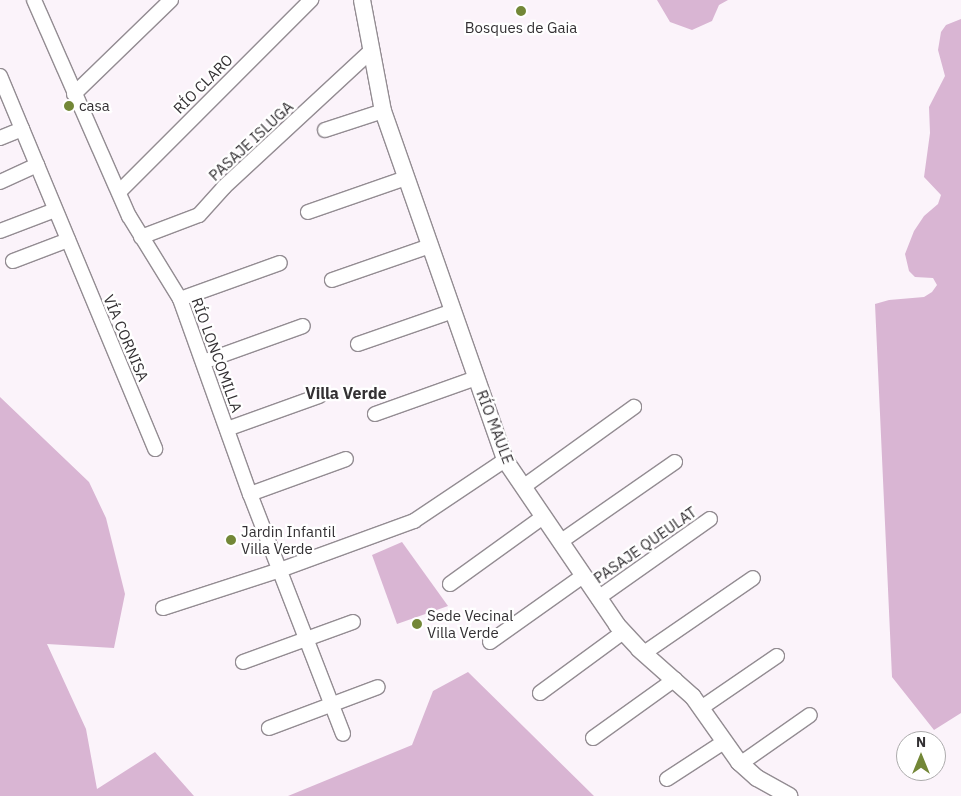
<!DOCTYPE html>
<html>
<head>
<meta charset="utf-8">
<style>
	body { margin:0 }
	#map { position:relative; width:961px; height:796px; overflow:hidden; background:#fbf3fa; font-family:"IBM Plex Sans",sans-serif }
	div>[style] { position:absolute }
	.green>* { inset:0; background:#d9b5d3 }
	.roads { filter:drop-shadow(1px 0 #938c92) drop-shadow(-1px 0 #938c92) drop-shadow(0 1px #938c92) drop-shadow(0 -1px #938c92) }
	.minor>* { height:14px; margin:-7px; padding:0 7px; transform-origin:7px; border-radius:7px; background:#fff }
	.tertiary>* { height:16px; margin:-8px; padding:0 8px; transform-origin:8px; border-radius:8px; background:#fff }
	.dots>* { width:14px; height:14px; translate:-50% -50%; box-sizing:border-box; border:2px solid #fff; border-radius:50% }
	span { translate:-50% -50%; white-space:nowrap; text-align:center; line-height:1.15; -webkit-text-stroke:4.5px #fff; paint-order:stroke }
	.poi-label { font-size:15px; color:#333033 }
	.left { translate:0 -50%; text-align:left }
	.street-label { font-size:15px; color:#333033 }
	.neighbourhood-label { font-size:16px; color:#333033; font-weight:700 }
	.north { position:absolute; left:896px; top:731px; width:50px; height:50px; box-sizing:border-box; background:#fff; border:1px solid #adacad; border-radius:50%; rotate:0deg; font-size:14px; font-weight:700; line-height:20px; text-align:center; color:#333033 }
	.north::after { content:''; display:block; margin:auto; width:18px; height:22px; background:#738737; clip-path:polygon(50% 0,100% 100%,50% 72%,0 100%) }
</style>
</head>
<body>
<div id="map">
	<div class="green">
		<i style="clip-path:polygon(657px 0,728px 0,719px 5px,712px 21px,692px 30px,670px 22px)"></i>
		<i style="clip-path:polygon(961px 19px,961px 713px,934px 730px,892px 677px,875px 304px,889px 300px,924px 297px,932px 292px,937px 285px,933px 278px,915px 277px,909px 271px,905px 254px,914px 231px,924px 216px,938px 204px,941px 195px,924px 177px,930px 133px,929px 107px,945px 76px,938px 50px,941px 32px,946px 25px)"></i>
		<i style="clip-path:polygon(0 397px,89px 482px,106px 518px,125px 594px,114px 648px,47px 644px,86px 729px,97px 789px,155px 752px,194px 796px,0 796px)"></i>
		<i style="clip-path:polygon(402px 542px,448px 606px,397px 624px,372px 555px)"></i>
		<i style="clip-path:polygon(468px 672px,594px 796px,288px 796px,412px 745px,433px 691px)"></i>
	</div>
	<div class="roads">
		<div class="minor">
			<i style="left:34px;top:0;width:236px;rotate:66.3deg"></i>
			<i style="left:129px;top:216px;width:97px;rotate:58.4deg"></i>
			<i style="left:180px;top:299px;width:207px;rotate:70.3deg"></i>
			<i style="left:250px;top:494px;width:257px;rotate:68.8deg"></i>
			<i style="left:0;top:76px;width:404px;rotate:67.4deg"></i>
			<i style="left:74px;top:94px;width:135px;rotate:-44.1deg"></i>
			<i style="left:325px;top:130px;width:61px;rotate:-18.1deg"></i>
			<i style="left:0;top:138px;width:24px;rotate:-22deg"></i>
			<i style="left:0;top:182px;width:41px;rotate:-24.7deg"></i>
			<i style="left:119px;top:192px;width:272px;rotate:-45deg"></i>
			<i style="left:308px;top:212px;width:104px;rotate:-19.1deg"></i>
			<i style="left:0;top:231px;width:59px;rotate:-20.9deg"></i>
			<i style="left:141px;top:237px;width:62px;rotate:-20.8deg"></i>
			<i style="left:199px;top:215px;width:38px;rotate:-48deg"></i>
			<i style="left:224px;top:187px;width:202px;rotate:-42.8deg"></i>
			<i style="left:13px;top:261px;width:59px;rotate:-20.9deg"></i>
			<i style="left:332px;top:280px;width:104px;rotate:-19.1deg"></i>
			<i style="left:180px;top:299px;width:106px;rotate:-19.8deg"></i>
			<i style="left:358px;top:344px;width:101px;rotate:-19.2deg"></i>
			<i style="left:203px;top:362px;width:106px;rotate:-19.8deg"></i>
			<i style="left:375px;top:414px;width:107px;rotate:-19.6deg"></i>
			<i style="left:227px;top:429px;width:98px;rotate:-19.7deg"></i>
			<i style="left:523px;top:487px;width:137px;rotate:-35.8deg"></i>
			<i style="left:250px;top:494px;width:102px;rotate:-20deg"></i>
			<i style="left:560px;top:542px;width:140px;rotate:-34.8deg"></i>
			<i style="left:450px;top:584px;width:115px;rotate:-35.8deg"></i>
			<i style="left:598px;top:598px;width:137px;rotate:-35.2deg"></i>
			<i style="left:163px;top:608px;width:123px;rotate:-18deg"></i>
			<i style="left:280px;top:570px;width:143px;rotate:-20.1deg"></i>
			<i style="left:414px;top:521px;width:110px;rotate:-33.8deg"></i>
			<i style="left:490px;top:642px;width:114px;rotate:-35.4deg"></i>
			<i style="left:644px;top:653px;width:132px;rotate:-34.5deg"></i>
			<i style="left:243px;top:662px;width:117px;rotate:-20deg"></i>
			<i style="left:540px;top:693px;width:103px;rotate:-36.3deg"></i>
			<i style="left:701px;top:708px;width:92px;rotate:-34.4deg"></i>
			<i style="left:269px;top:728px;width:116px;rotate:-20.6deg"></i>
			<i style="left:593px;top:738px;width:101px;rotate:-35.7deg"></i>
			<i style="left:740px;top:764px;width:85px;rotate:-35deg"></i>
			<i style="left:667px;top:779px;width:68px;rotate:-33deg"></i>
		</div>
		<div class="tertiary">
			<i style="left:362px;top:0;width:113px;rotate:79.3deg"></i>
			<i style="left:383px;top:111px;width:370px;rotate:70.7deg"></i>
			<i style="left:505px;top:460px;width:199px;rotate:55.8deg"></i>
			<i style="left:617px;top:625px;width:33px;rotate:47deg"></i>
			<i style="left:639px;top:649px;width:72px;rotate:41.6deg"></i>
			<i style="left:693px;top:697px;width:80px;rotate:54.7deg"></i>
			<i style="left:739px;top:762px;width:24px;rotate:42deg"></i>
			<i style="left:757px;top:778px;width:37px;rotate:29deg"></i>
		</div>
	</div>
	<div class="dots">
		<i style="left:521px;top:11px;background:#738737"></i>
		<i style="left:69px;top:106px;background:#738737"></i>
		<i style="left:231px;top:540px;background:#738737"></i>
		<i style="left:417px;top:624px;background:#738737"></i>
	</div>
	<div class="poi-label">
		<span style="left:521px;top:28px">Bosques de Gaia</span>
		<span class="left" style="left:79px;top:106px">casa</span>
		<span class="left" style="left:241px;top:540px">Jardin Infantil<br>Villa Verde</span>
		<span class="left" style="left:427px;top:624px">Sede Vecinal<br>Villa Verde</span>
	</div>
	<div class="street-label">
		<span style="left:203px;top:84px;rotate:-45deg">RÍO CLARO</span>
		<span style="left:251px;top:141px;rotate:-43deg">PASAJE ISLUGA</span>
		<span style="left:126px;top:338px;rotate:67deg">VÍA CORNISA</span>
		<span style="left:217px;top:355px;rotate:70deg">RÍO LONCOMILLA</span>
		<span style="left:495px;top:427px;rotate:69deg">RÍO MAULE</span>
		<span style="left:645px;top:545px;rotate:-35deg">PASAJE QUEULAT</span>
	</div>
	<div class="neighbourhood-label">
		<span style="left:346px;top:393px">Villa Verde</span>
	</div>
	<div class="north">N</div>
</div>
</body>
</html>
